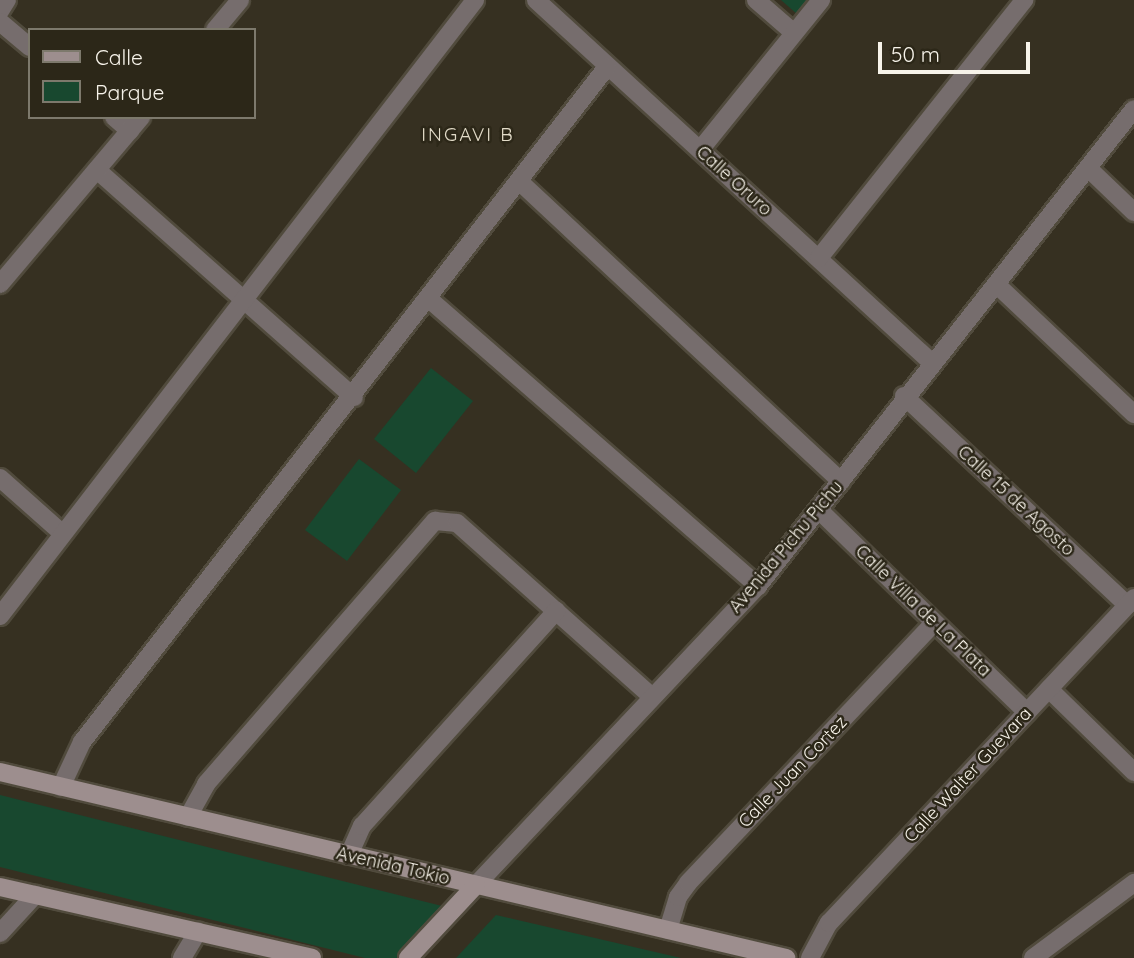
<!DOCTYPE html>
<html>
<head>
<meta charset="utf-8">
<style>
	body { margin:0 }
	#map { position:relative; width:1134px; height:958px; overflow:hidden; background:#363021; font-family:Quicksand,sans-serif }
	div>[style] { position:absolute }
	.green>* { inset:0; background:#18482f }
	.roads { filter:drop-shadow(2px 0 #514b3d) drop-shadow(-2px 0 #514b3d) drop-shadow(0 2px #514b3d) drop-shadow(0 -2px #514b3d) }
	.street>* { height:18px; margin:-9px; padding:0 9px; transform-origin:9px; border-radius:9px; background:#766d6d }
	.secondary>* { height:18px; margin:-9px; padding:0 9px; transform-origin:9px; border-radius:9px; background:#9d8e8e }
	span { translate:-50% -50%; white-space:nowrap; text-align:center; line-height:1.15; -webkit-text-stroke:5px #2c2718; paint-order:stroke }
	.street-label { font-size:18px; color:#f7f3ea }
	.neighbourhood-label { font-size:19px; color:#e2dbc8; letter-spacing:2px }
	.legend { position:absolute; left:28px; top:28px; width:228px; height:91px; box-sizing:border-box; background:#2c2718; border:2px solid #7d796c; margin:0; padding:9px 12px; list-style:none; font-size:21px; color:#f7f3ea }
	.legend li { display:flex; align-items:center; gap:14px; height:35px }
	.legend b { width:35px; border:2px solid #7d796c }
	.scale { position:absolute; left:878px; top:42px; width:152px; height:32px; box-sizing:border-box; border:4px solid #f7f3ea; border-top:0; padding-left:9px; font-size:21px; line-height:24px; white-space:nowrap; color:#f7f3ea; -webkit-text-stroke:5px #2c2718; paint-order:stroke }
</style>
</head>
<body>
<div id="map">
	<div class="green">
		<i style="clip-path:polygon(781px 0,808px 0,797px 14px)"></i>
		<i style="clip-path:polygon(431px 368px,473px 401px,416px 473px,374px 439px)"></i>
		<i style="clip-path:polygon(359px 459px,401px 490px,347px 561px,305px 530px)"></i>
		<i style="clip-path:polygon(0 795px,446px 907px,402px 958px,365px 958px,0 867px)"></i>
		<i style="clip-path:polygon(496px 915px,681px 958px,456px 958px)"></i>
	</div>
	<div class="roads">
		<div class="street">
			<i style="left:536px;top:0;width:536px;rotate:42.5deg"></i>
			<i style="left:756px;top:0;width:50px;rotate:41deg"></i>
			<i style="left:0;top:11px;width:13px;rotate:-58deg"></i>
			<i style="left:0;top:22px;width:39px;rotate:40deg"></i>
			<i style="left:215px;top:30px;width:39px;rotate:-50deg"></i>
			<i style="left:114px;top:117px;width:21px;rotate:41deg"></i>
			<i style="left:700px;top:150px;width:193px;rotate:-51.1deg"></i>
			<i style="left:1088px;top:168px;width:64px;rotate:43.7deg"></i>
			<i style="left:97px;top:170px;width:343px;rotate:41.5deg"></i>
			<i style="left:520px;top:182px;width:439px;rotate:43deg"></i>
			<i style="left:819px;top:258px;width:330px;rotate:-51.5deg"></i>
			<i style="left:0;top:284px;width:219px;rotate:-49.8deg"></i>
			<i style="left:996px;top:284px;width:190px;rotate:43.3deg"></i>
			<i style="left:429px;top:299px;width:437px;rotate:41.1deg"></i>
			<i style="left:904px;top:396px;width:306px;rotate:43.1deg"></i>
			<i style="left:0;top:478px;width:83px;rotate:41.6deg"></i>
			<i style="left:819px;top:510px;width:290px;rotate:44.2deg"></i>
			<i style="left:0;top:616px;width:778px;rotate:-52.36deg"></i>
			<i style="left:1049px;top:689px;width:119px;rotate:44.3deg"></i>
			<i style="left:61px;top:787px;width:50px;rotate:-65deg"></i>
			<i style="left:82px;top:742px;width:855px;rotate:-52.13deg"></i>
			<i style="left:188px;top:817px;width:38px;rotate:-61deg"></i>
			<i style="left:206px;top:784px;width:349px;rotate:-49deg"></i>
			<i style="left:435px;top:521px;width:22px;rotate:5deg"></i>
			<i style="left:457px;top:523px;width:260px;rotate:41.7deg"></i>
			<i style="left:349px;top:855px;width:32px;rotate:-66deg"></i>
			<i style="left:362px;top:826px;width:290px;rotate:-47.9deg"></i>
			<i style="left:476px;top:885px;width:411px;rotate:-46.7deg"></i>
			<i style="left:758px;top:586px;width:607px;rotate:-51.75deg"></i>
			<i style="left:668px;top:930px;width:34px;rotate:-73deg"></i>
			<i style="left:678px;top:897px;width:17px;rotate:-54deg"></i>
			<i style="left:688px;top:883px;width:358px;rotate:-46.6deg"></i>
			<i style="left:0;top:933px;width:52px;rotate:-47.4deg"></i>
			<i style="left:182px;top:958px;width:31px;rotate:-59deg"></i>
			<i style="left:810px;top:958px;width:40px;rotate:-62deg"></i>
			<i style="left:829px;top:923px;width:446px;rotate:-46.8deg"></i>
			<i style="left:1033px;top:958px;width:126px;rotate:-36.6deg"></i>
		</div>
		<div class="secondary">
			<i style="left:0;top:772px;width:808px;rotate:13.31deg"></i>
			<i style="left:0;top:887px;width:320px;rotate:12.8deg"></i>
			<i style="left:408px;top:958px;width:100px;rotate:-47deg"></i>
		</div>
	</div>
	<div class="street-label">
		<span style="left:734px;top:181px;rotate:42deg">Calle Oruro</span>
		<span style="left:1016px;top:501px;rotate:43deg">Calle 15 de Agosto</span>
		<span style="left:786px;top:547px;rotate:-50deg">Avenida Pichu Pichu</span>
		<span style="left:923px;top:611px;rotate:44deg">Calle Villa de La Plata</span>
		<span style="left:793px;top:772px;rotate:-46deg">Calle Juan Cortez</span>
		<span style="left:968px;top:775px;rotate:-47deg">Calle Walter Guevara</span>
		<span style="left:393px;top:866px;rotate:13deg">Avenida Tokio</span>
	</div>
	<div class="neighbourhood-label">
		<span style="left:468px;top:135px">INGAVI B</span>
	</div>
	<ul class="legend">
	<li><b style="height:9px;background:#9d8e8e"></b>Calle</li>
	<li><b style="height:19px;background:#18482f"></b>Parque</li>
	</ul>
	<div class="scale">50 m</div>
</div>
</body>
</html>
